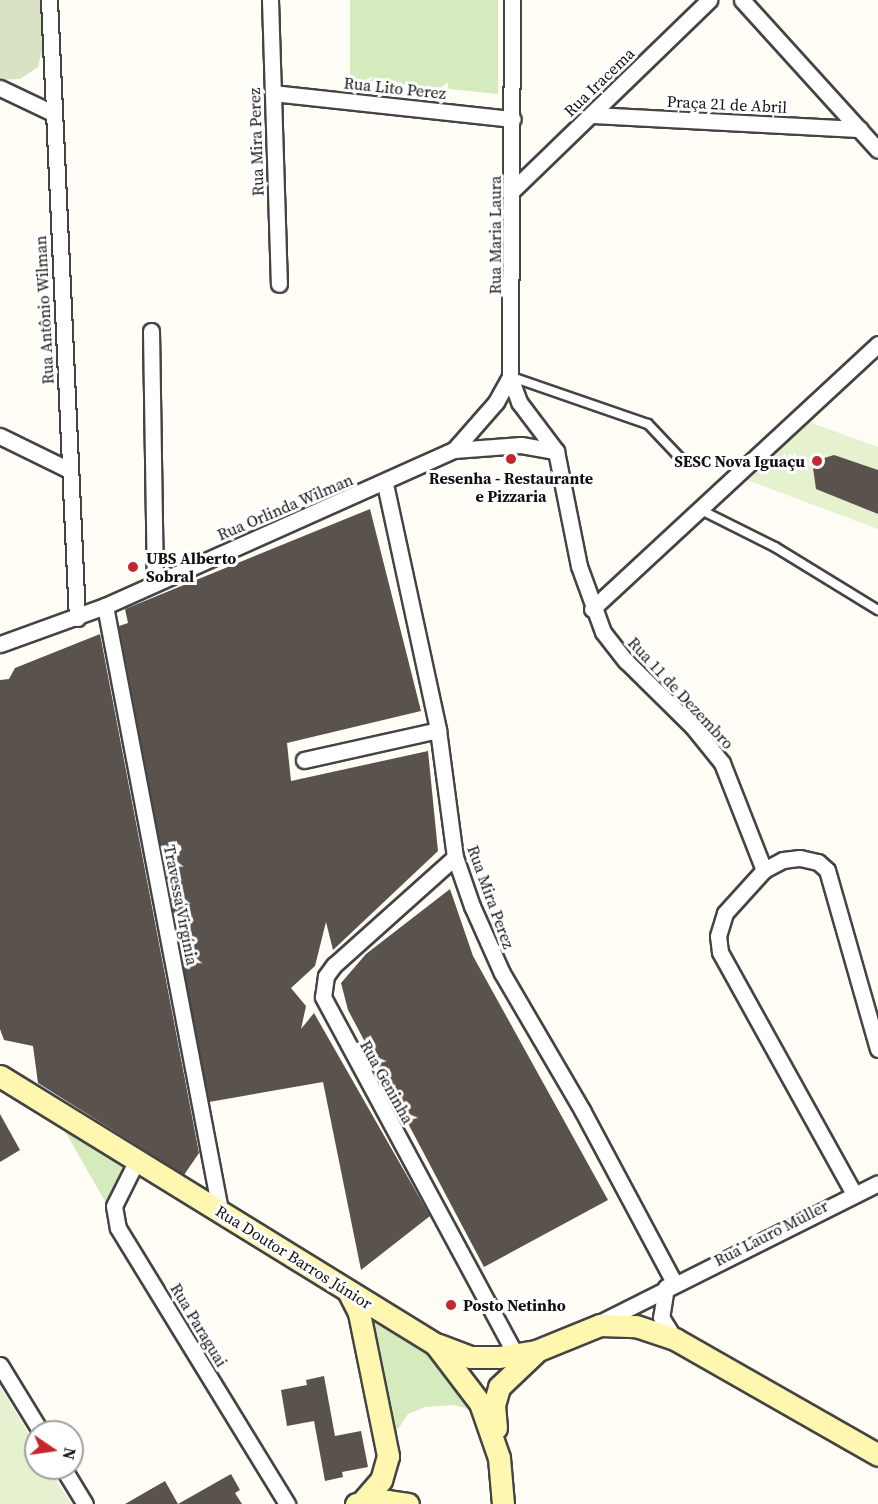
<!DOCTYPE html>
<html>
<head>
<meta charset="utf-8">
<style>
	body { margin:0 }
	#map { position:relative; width:878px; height:1504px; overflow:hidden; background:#fffdf5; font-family:"Source Serif 4",serif }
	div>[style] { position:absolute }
	.green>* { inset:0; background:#d5ebbd }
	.cemetery>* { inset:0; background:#d9e3c4 }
	.pitch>* { inset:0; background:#e6f2cf }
	.building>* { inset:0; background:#5a524d }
	.roads { filter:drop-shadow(2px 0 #444) drop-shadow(-2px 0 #444) drop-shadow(0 2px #444) drop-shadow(0 -2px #444) }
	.lane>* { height:8px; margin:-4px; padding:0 4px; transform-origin:4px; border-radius:4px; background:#fff }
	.street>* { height:15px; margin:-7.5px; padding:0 7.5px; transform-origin:7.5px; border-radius:7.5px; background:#fff }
	.secondary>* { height:21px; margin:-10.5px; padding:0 10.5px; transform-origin:10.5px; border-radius:10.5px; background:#fff6b0 }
	.dots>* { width:16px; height:16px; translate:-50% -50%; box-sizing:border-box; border:3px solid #fff; border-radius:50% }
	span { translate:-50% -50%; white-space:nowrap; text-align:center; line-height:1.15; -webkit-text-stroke:6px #fff; paint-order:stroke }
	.street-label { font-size:16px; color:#111 }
	.poi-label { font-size:16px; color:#111; font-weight:700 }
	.right { translate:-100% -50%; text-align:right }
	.left { translate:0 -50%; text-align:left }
	.north { position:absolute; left:24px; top:1420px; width:60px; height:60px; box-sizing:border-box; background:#fff; border:2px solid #a0a0a0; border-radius:50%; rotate:103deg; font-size:16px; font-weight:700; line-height:24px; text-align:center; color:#111 }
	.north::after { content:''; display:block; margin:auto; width:21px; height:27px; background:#c4262e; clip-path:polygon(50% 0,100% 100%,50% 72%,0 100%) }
</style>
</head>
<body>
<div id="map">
	<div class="green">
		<i style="clip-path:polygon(350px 0,498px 0,498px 94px,350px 79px)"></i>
		<i style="clip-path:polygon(51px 1107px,137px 1160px,114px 1217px)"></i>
		<i style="clip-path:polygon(366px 1306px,439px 1353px,480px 1412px,454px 1405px,425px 1407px,408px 1414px,396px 1432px,386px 1416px)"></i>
	</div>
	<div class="cemetery">
		<i style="clip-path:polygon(0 0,41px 0,43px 46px,38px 67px,20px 79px,0 80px)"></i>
	</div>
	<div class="pitch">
		<i style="clip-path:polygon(809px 422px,878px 447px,878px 529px,736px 476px)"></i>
		<i style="clip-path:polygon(0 1386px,36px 1446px,36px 1468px,49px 1468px,71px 1504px,0 1504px)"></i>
	</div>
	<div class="building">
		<i style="clip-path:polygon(834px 455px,878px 470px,878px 514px,816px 489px,813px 468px,821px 459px)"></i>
		<i style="clip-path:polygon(370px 509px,421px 711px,287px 743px,291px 781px,428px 751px,438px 851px,333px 950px,326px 922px,315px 966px,291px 988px,306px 1006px,301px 1029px,314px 1013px,430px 1216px,361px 1270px,323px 1082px,209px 1102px,119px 626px,128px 623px,125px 609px)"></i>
		<i style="clip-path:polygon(100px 634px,199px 1153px,184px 1175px,38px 1083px,33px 1046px,4px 1040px,0 1029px,0 680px,9px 679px,15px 668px)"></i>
		<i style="clip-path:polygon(450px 889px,473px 956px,608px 1200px,484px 1267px,348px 1010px,341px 983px,366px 954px)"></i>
		<i style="clip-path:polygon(0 1114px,20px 1150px,0 1162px)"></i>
		<i style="clip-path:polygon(324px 1376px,335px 1436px,361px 1431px,368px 1467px,342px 1472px,343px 1477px,325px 1481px,314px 1421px,287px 1426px,281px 1390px,307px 1385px,306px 1380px)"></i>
		<i style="clip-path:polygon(231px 1474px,240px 1490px,235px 1493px,242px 1504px,125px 1504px,165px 1481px,178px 1504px)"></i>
	</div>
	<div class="roads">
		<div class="lane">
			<i style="left:512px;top:377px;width:144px;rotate:19.1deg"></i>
			<i style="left:648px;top:424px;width:50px;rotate:46.6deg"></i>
			<i style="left:701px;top:510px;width:83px;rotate:26.6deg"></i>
			<i style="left:775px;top:547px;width:121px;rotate:31.5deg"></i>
		</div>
		<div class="street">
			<i style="left:49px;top:0;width:619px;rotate:87.41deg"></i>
			<i style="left:270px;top:0;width:284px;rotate:88.2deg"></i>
			<i style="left:742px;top:0;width:202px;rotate:47.8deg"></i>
			<i style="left:0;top:88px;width:59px;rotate:25.3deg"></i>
			<i style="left:273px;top:93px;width:241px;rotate:6.2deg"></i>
			<i style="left:591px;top:115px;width:269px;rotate:3deg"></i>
			<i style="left:514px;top:189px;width:272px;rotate:-44.1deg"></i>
			<i style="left:151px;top:331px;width:252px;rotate:89.1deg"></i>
			<i style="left:510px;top:377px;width:27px;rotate:70deg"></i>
			<i style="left:519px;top:402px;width:61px;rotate:52.9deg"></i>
			<i style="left:556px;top:451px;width:117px;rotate:78.7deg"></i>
			<i style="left:579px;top:566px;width:70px;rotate:70deg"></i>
			<i style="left:603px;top:632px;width:37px;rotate:52deg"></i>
			<i style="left:626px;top:661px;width:94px;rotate:44.6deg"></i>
			<i style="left:693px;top:727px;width:46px;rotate:51.1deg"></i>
			<i style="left:722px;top:763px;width:115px;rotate:68.6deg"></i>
			<i style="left:0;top:436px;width:77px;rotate:26.2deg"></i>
			<i style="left:454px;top:450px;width:64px;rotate:-48.8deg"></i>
			<i style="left:496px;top:402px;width:29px;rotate:-61deg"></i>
			<i style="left:510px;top:377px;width:377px;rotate:-89.7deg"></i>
			<i style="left:385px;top:484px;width:252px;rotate:77.8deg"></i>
			<i style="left:438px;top:730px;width:128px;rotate:82.4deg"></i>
			<i style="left:455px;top:857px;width:52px;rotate:70.9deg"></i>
			<i style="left:472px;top:906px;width:73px;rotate:65.9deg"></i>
			<i style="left:502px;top:973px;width:159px;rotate:59.7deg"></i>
			<i style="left:582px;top:1110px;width:195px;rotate:61.9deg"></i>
			<i style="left:105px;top:606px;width:615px;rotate:79.22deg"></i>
			<i style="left:592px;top:609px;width:390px;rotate:-42.8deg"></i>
			<i style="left:0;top:644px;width:112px;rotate:-19.9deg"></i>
			<i style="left:105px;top:606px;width:382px;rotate:-24.1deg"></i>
			<i style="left:454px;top:450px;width:67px;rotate:-4.3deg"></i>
			<i style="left:521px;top:445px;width:36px;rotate:10deg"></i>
			<i style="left:304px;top:760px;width:137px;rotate:-12.6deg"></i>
			<i style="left:455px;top:857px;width:162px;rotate:138.2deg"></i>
			<i style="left:334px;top:965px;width:14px;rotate:126deg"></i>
			<i style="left:326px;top:976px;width:21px;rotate:98deg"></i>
			<i style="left:323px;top:997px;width:407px;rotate:61.7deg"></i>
			<i style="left:137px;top:1160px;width:51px;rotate:116.6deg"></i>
			<i style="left:114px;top:1206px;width:22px;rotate:80deg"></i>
			<i style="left:118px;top:1228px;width:324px;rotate:58.5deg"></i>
			<i style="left:853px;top:1192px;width:274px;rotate:-119deg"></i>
			<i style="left:720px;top:952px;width:16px;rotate:-97deg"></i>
			<i style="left:718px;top:936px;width:24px;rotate:-73deg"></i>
			<i style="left:725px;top:913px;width:58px;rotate:-47.8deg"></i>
			<i style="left:764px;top:870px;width:21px;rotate:-28deg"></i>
			<i style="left:783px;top:860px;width:17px;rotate:-7deg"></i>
			<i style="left:800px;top:858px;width:18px;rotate:13deg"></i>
			<i style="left:818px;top:862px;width:12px;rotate:42deg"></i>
			<i style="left:827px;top:870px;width:186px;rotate:74.1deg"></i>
			<i style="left:666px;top:1287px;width:30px;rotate:99deg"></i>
			<i style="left:661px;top:1317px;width:25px;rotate:58deg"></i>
			<i style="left:597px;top:1324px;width:314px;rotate:-26.6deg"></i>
			<i style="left:0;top:1365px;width:79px;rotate:58.5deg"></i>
			<i style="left:63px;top:1468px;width:42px;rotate:58.6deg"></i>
		</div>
		<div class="secondary">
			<i style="left:0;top:1076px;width:511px;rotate:31.64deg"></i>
			<i style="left:435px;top:1344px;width:74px;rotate:52.7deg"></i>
			<i style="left:480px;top:1403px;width:58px;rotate:70.9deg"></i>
			<i style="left:499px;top:1458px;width:46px;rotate:85deg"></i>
			<i style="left:348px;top:1291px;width:25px;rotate:63deg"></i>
			<i style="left:359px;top:1313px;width:146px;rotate:78.5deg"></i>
			<i style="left:388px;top:1456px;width:25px;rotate:106deg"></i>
			<i style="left:381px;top:1480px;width:29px;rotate:131deg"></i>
			<i style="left:439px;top:1345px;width:33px;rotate:21deg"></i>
			<i style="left:470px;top:1357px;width:29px"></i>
			<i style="left:499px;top:1357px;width:37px;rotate:-9deg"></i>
			<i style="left:536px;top:1351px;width:69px;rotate:-22.1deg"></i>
			<i style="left:600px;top:1325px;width:36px;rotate:2deg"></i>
			<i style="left:636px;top:1326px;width:41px;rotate:18.4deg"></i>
			<i style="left:675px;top:1339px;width:234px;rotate:29.7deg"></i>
			<i style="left:496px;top:1428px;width:23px;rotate:-95deg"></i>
			<i style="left:494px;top:1405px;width:19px;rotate:-74deg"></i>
			<i style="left:499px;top:1387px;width:50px;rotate:-43.4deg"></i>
			<i style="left:356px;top:1504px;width:31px;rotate:-6deg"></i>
			<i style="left:387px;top:1501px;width:21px;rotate:8deg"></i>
		</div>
	</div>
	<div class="dots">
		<i style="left:511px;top:459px;background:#c4262e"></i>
		<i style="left:817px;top:461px;background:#c4262e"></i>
		<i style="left:133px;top:567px;background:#c4262e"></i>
		<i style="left:451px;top:1305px;background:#c4262e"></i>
	</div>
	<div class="street-label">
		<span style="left:599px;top:82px;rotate:-44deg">Rua Iracema</span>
		<span style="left:395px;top:88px;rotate:6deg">Rua Lito Perez</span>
		<span style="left:727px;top:104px;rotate:3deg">Praça 21 de Abril</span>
		<span style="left:256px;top:142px;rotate:-92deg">Rua Mira Perez</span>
		<span style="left:495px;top:235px;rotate:-90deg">Rua Maria Laura</span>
		<span style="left:44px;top:310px;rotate:-93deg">Rua Antônio Wilman</span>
		<span style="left:285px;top:507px;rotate:-23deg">Rua Orlinda Wilman</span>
		<span style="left:681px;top:693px;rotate:47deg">Rua 11 de Dezembro</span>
		<span style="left:491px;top:897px;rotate:70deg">Rua Mira Perez</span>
		<span style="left:181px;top:905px;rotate:79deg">Travessa Virgínia</span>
		<span style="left:387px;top:1082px;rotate:61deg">Rua Geninha</span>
		<span style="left:771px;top:1233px;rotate:-27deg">Rua Lauro Müller</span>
		<span style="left:294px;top:1257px;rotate:32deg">Rua Doutor Barros Júnior</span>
		<span style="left:199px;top:1325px;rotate:59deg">Rua Paraguai</span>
	</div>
	<div class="poi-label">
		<span class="right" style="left:805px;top:461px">SESC Nova Iguaçu</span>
		<span style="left:511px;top:487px">Resenha - Restaurante<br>e Pizzaria</span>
		<span class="left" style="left:146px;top:567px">UBS Alberto<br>Sobral</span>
		<span class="left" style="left:463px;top:1305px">Posto Netinho</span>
	</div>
	<div class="north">N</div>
</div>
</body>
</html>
